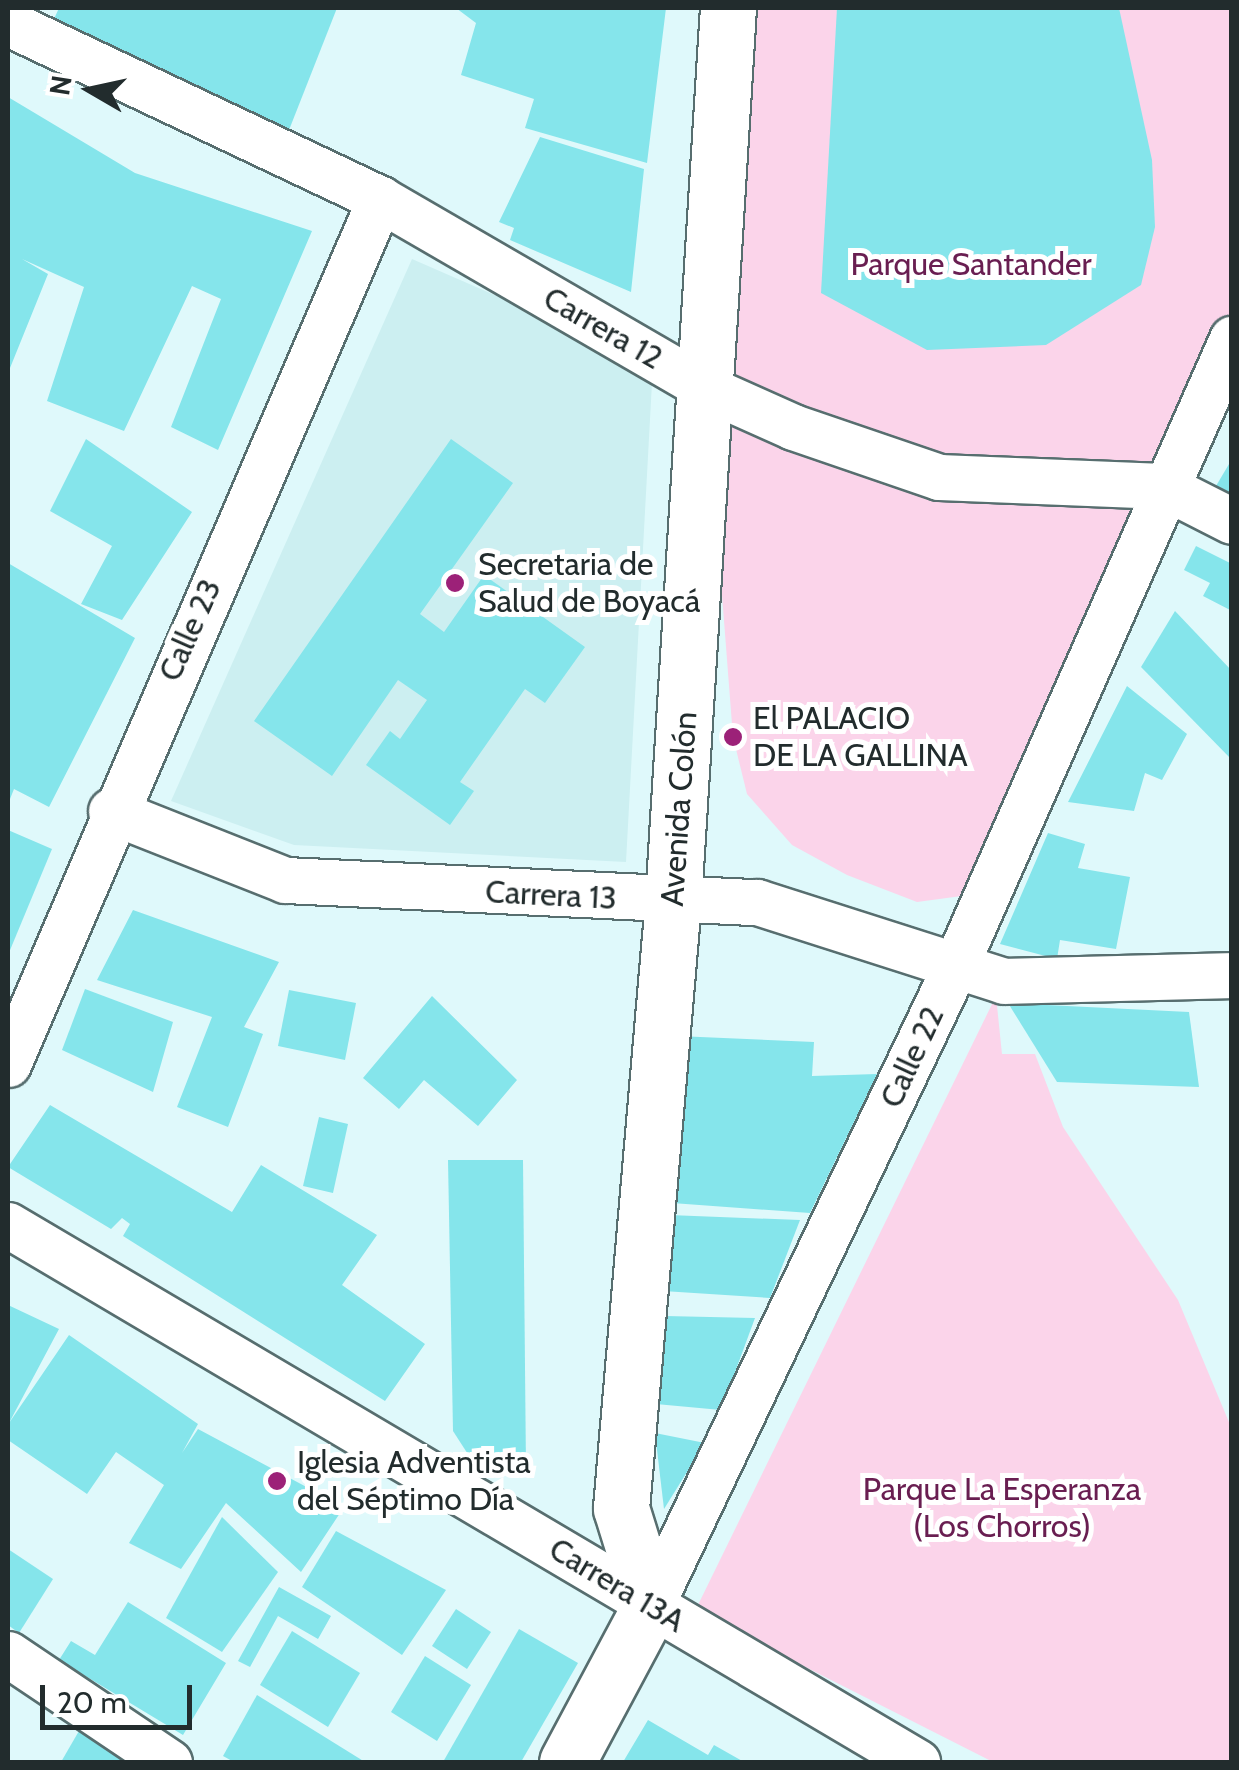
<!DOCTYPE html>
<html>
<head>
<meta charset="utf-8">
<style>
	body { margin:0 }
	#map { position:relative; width:1239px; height:1770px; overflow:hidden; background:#dff9fb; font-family:Cabin,sans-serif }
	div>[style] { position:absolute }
	.built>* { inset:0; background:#cceff1 }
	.green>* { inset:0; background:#fbd4ea }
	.building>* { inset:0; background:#85e5eb }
	.roads { filter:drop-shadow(2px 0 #576e6f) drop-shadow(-2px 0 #576e6f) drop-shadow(0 2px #576e6f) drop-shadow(0 -2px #576e6f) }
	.minor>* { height:45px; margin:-22.5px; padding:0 22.5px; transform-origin:22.5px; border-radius:22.5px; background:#fff }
	.primary>* { height:55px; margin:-27.5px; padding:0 27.5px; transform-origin:27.5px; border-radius:27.5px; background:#fff }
	.dots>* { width:28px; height:28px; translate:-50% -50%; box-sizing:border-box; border:5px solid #fff; border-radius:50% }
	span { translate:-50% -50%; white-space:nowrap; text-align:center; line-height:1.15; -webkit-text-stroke:10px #fff; paint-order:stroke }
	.park-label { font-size:32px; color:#691e51 }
	.street-label { font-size:32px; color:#222c2d }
	.poi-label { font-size:32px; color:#222c2d }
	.left { translate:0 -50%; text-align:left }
	.frame { position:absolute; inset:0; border:10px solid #222c2d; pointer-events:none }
	.north { position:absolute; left:40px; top:40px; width:100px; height:100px; -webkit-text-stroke:8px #fff; paint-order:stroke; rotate:279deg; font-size:28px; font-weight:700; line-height:40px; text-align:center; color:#222c2d }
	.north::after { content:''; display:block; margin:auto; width:35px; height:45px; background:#222c2d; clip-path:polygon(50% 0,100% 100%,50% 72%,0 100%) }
	.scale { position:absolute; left:40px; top:1685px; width:152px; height:45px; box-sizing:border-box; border:5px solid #222c2d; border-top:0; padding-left:12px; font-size:30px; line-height:35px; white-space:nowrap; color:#222c2d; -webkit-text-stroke:8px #fff; paint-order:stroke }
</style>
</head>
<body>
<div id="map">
	<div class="built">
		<i style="clip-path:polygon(412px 259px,653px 364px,626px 862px,294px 845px,171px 801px)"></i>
	</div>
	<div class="green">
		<i style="clip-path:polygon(728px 8px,1231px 8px,1231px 310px,969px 895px,917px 902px,847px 875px,792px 845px,747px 794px,733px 737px,706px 388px)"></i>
		<i style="clip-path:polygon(996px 996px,1002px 1054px,1035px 1054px,1063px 1127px,1178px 1300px,1231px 1427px,1231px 1762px,993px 1762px,695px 1611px)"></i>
	</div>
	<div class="building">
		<i style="clip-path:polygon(59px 8px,337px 8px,289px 130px,54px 19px)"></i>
		<i style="clip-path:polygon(456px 8px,666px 8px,647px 163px,525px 128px,534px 99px,461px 75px,476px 23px)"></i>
		<i style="clip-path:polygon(837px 8px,1119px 8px,1152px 160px,1155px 227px,1141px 285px,1046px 345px,927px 350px,821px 293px)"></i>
		<i style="clip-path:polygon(8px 97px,135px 173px,312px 231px,218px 450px,171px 427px,221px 299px,192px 286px,124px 431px,47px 401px,84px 287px,22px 259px,48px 274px,8px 373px)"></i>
		<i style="clip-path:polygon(540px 137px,644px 169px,631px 292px,510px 240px,514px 228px,499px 222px)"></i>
		<i style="clip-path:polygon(86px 439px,192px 512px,122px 620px,81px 604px,112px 546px,50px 511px)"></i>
		<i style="clip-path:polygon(451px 439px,513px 483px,420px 614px,444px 632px,484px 575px,585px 647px,545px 703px,525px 689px,460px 782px,474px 791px,450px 825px,366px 765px,390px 731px,400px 739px,427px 700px,398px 680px,332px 776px,254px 721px)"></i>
		<i style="clip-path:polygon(1232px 459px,1232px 496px,1216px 486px)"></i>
		<i style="clip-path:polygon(1196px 546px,1232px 564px,1232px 611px,1203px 596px,1210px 583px,1184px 570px)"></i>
		<i style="clip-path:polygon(8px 563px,135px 638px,49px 807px,14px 789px,8px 804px)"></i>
		<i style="clip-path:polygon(1175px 611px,1232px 671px,1232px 760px,1141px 667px)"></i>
		<i style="clip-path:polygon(1127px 686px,1187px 734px,1162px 780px,1145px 773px,1134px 811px,1068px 802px)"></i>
		<i style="clip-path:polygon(8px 830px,52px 849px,8px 955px)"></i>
		<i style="clip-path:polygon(1048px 833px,1085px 844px,1078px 868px,1130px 877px,1116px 949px,1060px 940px,1057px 959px,1000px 944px)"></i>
		<i style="clip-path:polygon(133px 910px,279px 962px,244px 1027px,263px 1034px,228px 1127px,177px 1107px,212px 1017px,97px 980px)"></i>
		<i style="clip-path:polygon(85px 989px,173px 1022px,153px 1092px,62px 1050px)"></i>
		<i style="clip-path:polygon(289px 990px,356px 1003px,345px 1060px,278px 1046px)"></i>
		<i style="clip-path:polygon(432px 996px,517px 1080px,478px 1126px,424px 1080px,399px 1109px,363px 1078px)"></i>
		<i style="clip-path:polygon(1008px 1003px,1189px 1012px,1199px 1087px,1057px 1082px)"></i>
		<i style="clip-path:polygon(677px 1036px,814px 1042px,812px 1076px,877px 1074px,810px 1213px,672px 1203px,680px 1141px,669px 1136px)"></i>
		<i style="clip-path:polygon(50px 1105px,232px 1212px,261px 1165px,377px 1235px,342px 1285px,425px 1344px,385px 1401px,123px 1236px,130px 1224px,122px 1218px,111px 1229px,8px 1167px)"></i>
		<i style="clip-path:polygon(319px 1117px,348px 1124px,333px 1193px,303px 1186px)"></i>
		<i style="clip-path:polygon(448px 1160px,523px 1160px,526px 1470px,482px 1476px,453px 1431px)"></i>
		<i style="clip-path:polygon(669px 1215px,800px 1220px,770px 1298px,663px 1291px)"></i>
		<i style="clip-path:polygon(8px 1305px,59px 1329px,9px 1423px,69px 1335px,198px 1424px,182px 1453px,198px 1429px,344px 1507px,301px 1572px,226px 1503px,181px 1569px,129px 1543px,164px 1485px,116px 1452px,87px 1494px,8px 1440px)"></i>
		<i style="clip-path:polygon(665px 1316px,755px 1318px,721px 1410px,645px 1403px,651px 1324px)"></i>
		<i style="clip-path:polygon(655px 1433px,705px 1443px,664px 1509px)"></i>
		<i style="clip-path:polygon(222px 1517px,278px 1572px,222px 1652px,166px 1618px)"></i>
		<i style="clip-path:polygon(336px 1531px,446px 1590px,402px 1655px,302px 1587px)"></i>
		<i style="clip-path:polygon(8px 1549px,53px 1579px,19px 1633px,8px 1625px)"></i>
		<i style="clip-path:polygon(279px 1587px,331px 1616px,318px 1639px,278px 1616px,250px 1667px,238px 1661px)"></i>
		<i style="clip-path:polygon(128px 1602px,226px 1663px,183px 1735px,59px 1660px,71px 1641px,95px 1655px)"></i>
		<i style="clip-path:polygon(456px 1609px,491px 1632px,467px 1669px,432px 1646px)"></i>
		<i style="clip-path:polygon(519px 1629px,578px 1663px,521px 1762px,443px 1762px)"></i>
		<i style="clip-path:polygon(292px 1631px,360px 1673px,328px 1727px,260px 1685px)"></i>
		<i style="clip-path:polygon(425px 1656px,471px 1685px,437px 1741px,391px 1712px)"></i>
		<i style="clip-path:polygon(257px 1695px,365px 1762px,234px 1762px,223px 1756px)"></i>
		<i style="clip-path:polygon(648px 1720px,708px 1755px,714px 1745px,744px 1762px,623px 1762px)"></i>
		<i style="clip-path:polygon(83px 1724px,142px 1762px,61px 1762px)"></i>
	</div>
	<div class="roads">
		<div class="minor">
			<i style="left:8px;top:23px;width:412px;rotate:25.3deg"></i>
			<i style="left:380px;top:199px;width:377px;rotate:30.1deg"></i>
			<i style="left:706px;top:388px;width:95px;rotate:24.1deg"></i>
			<i style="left:793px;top:427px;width:154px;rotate:18.9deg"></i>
			<i style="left:939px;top:477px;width:224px;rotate:2.3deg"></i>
			<i style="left:1163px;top:486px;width:77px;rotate:26.9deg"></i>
			<i style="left:111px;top:811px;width:187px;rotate:21.6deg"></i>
			<i style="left:285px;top:880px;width:473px;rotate:2.7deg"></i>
			<i style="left:757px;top:902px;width:259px;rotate:17.7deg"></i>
			<i style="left:1004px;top:981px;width:228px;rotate:-1.5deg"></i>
			<i style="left:8px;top:1064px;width:942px;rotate:-66.73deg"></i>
			<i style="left:8px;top:1225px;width:1056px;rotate:30.57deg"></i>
			<i style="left:651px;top:1605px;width:704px;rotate:-64.53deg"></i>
			<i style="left:954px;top:969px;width:689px;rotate:-66.19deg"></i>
			<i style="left:8px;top:1654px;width:194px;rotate:33.9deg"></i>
		</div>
		<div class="primary">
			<i style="left:567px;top:1762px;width:178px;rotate:-61.9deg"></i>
			<i style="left:651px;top:1605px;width:102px;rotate:-107.2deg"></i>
			<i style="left:621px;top:1508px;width:609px;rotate:-85.1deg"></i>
			<i style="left:673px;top:901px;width:895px;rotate:-86.48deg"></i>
		</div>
	</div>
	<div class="dots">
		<i style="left:455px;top:583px;background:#9c2178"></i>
		<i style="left:733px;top:737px;background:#9c2178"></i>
		<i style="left:277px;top:1481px;background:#9c2178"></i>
	</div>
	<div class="park-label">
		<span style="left:971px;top:264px">Parque Santander</span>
		<span style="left:1002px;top:1508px">Parque La Esperanza<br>(Los Chorros)</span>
	</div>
	<div class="street-label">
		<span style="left:603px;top:328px;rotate:30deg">Carrera 12</span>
		<span style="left:190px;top:630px;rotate:-66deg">Calle 23</span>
		<span style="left:679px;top:809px;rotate:-86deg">Avenida Colón</span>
		<span style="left:551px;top:895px;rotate:3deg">Carrera 13</span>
		<span style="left:912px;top:1057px;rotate:-65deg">Calle 22</span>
		<span style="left:617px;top:1585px;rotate:31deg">Carrera 13A</span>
	</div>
	<div class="poi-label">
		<span class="left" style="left:478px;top:583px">Secretaria de<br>Salud de Boyacá</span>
		<span class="left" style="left:753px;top:737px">El PALACIO<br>DE LA GALLINA</span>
		<span class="left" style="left:297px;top:1481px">Iglesia Adventista<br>del Séptimo Día</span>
	</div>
	<div class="frame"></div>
	<div class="north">N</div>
	<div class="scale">20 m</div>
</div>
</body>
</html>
